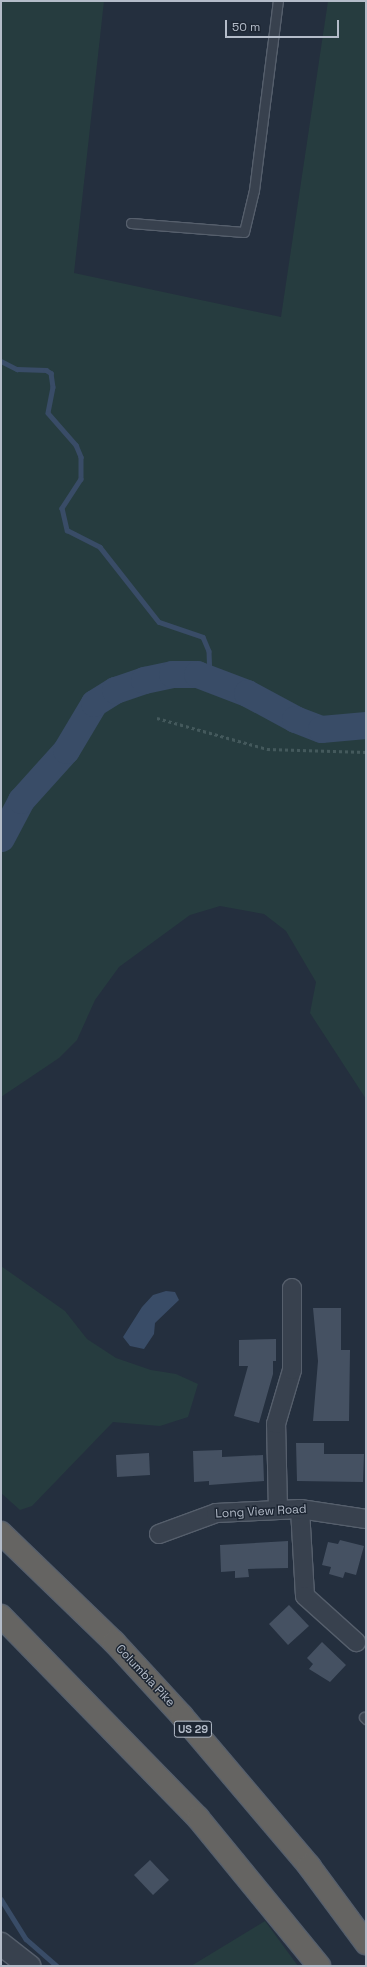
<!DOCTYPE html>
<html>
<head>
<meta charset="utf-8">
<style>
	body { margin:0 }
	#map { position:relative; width:367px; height:1967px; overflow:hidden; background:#242f3e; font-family:"Space Grotesk",sans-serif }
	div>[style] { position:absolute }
	.green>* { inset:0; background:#263c3f }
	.water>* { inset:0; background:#394c67 }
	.stream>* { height:4.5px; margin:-2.25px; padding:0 2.25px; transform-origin:2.25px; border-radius:2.25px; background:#394c67 }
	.river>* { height:27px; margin:-13.5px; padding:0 13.5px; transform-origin:13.5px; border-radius:13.5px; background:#394c67 }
	.building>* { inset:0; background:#455162 }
	.path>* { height:2.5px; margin-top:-1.25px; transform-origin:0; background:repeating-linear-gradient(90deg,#44595c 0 3px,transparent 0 6px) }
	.roads { filter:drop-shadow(1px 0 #565f6c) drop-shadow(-1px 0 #565f6c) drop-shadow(0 1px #565f6c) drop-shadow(0 -1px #565f6c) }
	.service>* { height:9px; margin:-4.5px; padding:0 4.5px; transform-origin:4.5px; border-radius:4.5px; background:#38414e }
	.minor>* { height:18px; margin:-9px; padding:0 9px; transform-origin:9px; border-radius:9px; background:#38414e }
	.tertiary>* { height:22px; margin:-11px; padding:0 11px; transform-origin:11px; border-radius:11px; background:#38414e }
	.trunk>* { height:22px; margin:-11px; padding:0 11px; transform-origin:11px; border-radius:11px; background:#656462 }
	span { translate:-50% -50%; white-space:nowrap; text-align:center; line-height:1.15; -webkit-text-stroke:3px #1d2633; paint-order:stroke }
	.shield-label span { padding:1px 3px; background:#1d2633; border:1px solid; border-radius:3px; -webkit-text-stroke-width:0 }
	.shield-label { font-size:11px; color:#b4bcc9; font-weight:700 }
	.street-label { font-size:12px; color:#b4bcc9 }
	.frame { position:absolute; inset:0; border:2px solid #b4bcc9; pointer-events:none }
	.scale { position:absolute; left:225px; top:20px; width:114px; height:18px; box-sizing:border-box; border:2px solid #b4bcc9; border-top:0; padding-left:5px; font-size:12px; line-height:14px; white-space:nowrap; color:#b4bcc9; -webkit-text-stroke:3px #1d2633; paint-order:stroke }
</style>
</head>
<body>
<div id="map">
	<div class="green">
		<i style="clip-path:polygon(1px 1px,104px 1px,74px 273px,281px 317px,328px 1px,366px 1px,366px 1099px,310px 1013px,316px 982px,286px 931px,264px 914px,220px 906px,190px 915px,119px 967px,95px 1000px,77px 1040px,59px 1058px,1px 1097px)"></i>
		<i style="clip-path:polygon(1px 1266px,65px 1311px,87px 1339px,116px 1358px,151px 1370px,176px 1374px,198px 1384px,188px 1417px,160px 1426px,113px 1422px,32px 1506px,20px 1510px,1px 1493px)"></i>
		<i style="clip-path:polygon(265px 1921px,298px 1966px,191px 1966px)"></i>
	</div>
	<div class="water">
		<i style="clip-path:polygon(166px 1291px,175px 1292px,179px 1300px,155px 1323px,154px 1334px,144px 1349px,130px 1346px,123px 1337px,142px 1307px,153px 1295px)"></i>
	</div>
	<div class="stream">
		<i style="left:1px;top:361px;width:18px;rotate:27deg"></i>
		<i style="left:17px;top:369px;width:29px;rotate:2deg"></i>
		<i style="left:46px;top:370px;width:6px;rotate:31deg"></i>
		<i style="left:51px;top:373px;width:14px;rotate:82deg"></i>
		<i style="left:53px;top:387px;width:26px;rotate:101deg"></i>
		<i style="left:48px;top:413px;width:43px;rotate:48.8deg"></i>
		<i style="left:76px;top:445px;width:13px;rotate:67deg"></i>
		<i style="left:81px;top:457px;width:22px;rotate:90deg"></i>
		<i style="left:81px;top:479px;width:35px;rotate:123deg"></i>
		<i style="left:62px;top:508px;width:23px;rotate:77deg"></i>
		<i style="left:67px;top:530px;width:37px;rotate:27deg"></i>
		<i style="left:100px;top:547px;width:95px;rotate:51.8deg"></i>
		<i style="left:159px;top:622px;width:46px;rotate:18.8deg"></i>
		<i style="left:203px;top:637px;width:15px;rotate:67deg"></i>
		<i style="left:209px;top:651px;width:28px;rotate:88deg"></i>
		<i style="left:1px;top:1899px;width:47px;rotate:58deg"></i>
		<i style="left:26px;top:1939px;width:41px;rotate:41.1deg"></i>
	</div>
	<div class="river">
		<i style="left:1px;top:838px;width:43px;rotate:-62.2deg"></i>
		<i style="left:21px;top:800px;width:67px;rotate:-48deg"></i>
		<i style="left:66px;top:750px;width:55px;rotate:-59.2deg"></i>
		<i style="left:94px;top:703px;width:25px;rotate:-32deg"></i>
		<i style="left:115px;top:690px;width:31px;rotate:-19deg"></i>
		<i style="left:144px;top:680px;width:29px;rotate:-12deg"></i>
		<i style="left:172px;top:674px;width:25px"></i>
		<i style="left:197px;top:674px;width:53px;rotate:20.8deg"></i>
		<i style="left:247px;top:693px;width:55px;rotate:28.4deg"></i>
		<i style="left:295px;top:719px;width:28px;rotate:21deg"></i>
		<i style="left:321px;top:729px;width:45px;rotate:-5.1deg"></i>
	</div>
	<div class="building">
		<i style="clip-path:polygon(313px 1308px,341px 1308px,341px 1350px,350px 1350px,349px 1421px,313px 1421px,318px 1361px)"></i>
		<i style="clip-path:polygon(276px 1339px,276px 1361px,273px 1361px,273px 1374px,259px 1423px,234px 1416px,248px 1366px,239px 1366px,239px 1340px)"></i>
		<i style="clip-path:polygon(296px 1443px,324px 1443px,324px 1454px,364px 1454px,363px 1482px,297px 1481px)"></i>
		<i style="clip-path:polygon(222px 1450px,222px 1457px,263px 1455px,264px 1481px,209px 1485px,209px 1481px,194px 1482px,193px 1451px)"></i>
		<i style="clip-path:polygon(149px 1453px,150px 1475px,117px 1477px,116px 1455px)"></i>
		<i style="clip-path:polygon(340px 1540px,364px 1546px,356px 1575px,345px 1572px,343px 1578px,329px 1574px,331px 1567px,322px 1565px,328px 1542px,338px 1544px)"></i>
		<i style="clip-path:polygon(288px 1541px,288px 1568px,248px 1569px,249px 1577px,235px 1578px,235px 1571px,221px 1572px,220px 1545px)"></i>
		<i style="clip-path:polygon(289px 1605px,309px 1626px,288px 1645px,269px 1624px)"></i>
		<i style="clip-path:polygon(322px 1642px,346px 1665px,330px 1682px,309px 1669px,313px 1664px,307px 1658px)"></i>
		<i style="clip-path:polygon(150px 1860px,169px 1880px,153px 1895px,134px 1875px)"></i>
	</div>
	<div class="path">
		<i style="left:157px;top:718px;width:114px;rotate:15.7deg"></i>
		<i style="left:267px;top:749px;width:99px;rotate:1.7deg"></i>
	</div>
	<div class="roads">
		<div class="service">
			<i style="left:131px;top:223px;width:113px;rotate:4.6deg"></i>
			<i style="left:244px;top:232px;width:43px;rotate:-76.6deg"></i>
			<i style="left:254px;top:190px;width:191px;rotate:-82.8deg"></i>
			<i style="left:364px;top:1717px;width:3px;rotate:45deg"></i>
		</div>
		<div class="minor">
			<i style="left:300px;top:1509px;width:87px;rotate:86.7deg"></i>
			<i style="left:305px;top:1596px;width:69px;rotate:42deg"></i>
			<i style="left:278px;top:1510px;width:86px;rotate:-91.3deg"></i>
			<i style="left:276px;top:1424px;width:56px;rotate:-73.5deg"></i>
			<i style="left:292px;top:1370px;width:82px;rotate:-90deg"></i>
			<i style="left:159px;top:1534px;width:61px;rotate:-20.2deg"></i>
			<i style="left:216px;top:1513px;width:84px;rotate:-2.7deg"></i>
			<i style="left:300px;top:1509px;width:67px;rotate:8.6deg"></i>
		</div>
		<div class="tertiary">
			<i style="left:1px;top:1944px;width:36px;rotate:38deg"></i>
		</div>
		<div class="trunk">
			<i style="left:1px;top:1533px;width:157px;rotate:44deg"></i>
			<i style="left:114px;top:1642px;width:100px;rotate:47.4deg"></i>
			<i style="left:182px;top:1716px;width:197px;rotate:49.7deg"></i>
			<i style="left:309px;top:1866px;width:96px;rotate:53.5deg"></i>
			<i style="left:1px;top:1616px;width:282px;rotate:45.7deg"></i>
			<i style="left:198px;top:1818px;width:191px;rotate:50.7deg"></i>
		</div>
	</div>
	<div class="shield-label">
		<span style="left:193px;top:1729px">US 29</span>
	</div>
	<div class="street-label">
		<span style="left:261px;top:1512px;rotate:-3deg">Long View Road</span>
		<span style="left:145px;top:1676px;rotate:47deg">Columbia Pike</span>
	</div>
	<div class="frame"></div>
	<div class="scale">50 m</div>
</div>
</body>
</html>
